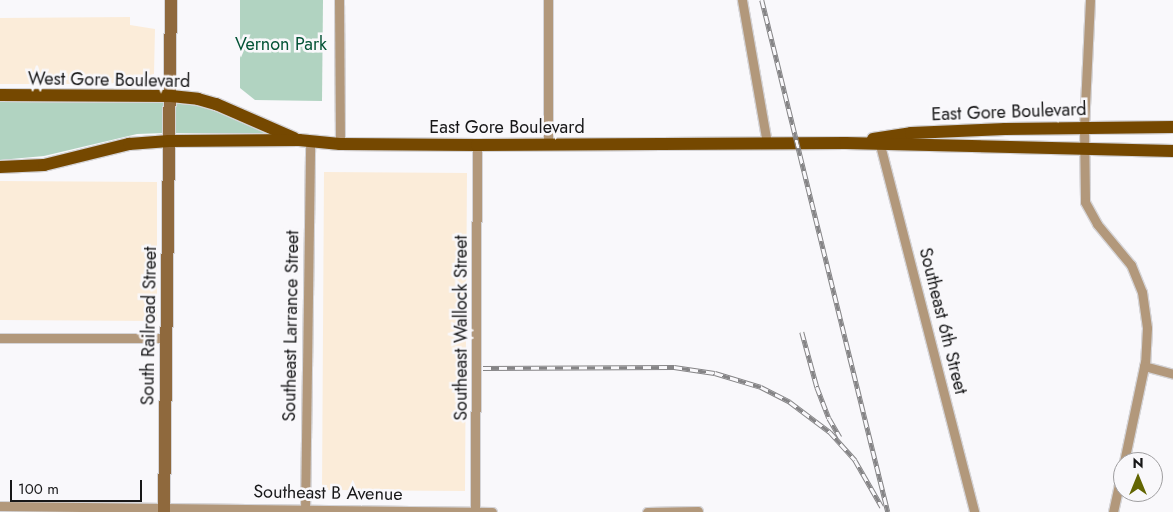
<!DOCTYPE html>
<html>
<head>
<meta charset="utf-8">
<style>
	body { margin:0 }
	#map { position:relative; width:1173px; height:512px; overflow:hidden; background:#f9f8fb; font-family:Jost,sans-serif }
	div>[style] { position:absolute }
	.industrial>* { inset:0; background:#fbecd9 }
	.green>* { inset:0; background:#b1d3c1 }
	.roads { filter:drop-shadow(1px 0 #d5d4d7) drop-shadow(-1px 0 #d5d4d7) drop-shadow(0 1px #d5d4d7) drop-shadow(0 -1px #d5d4d7) }
	.street>* { height:9px; margin:-4.5px; padding:0 4.5px; transform-origin:4.5px; border-radius:4.5px; background:#b2987b }
	.secondary>* { height:12px; margin:-6px; padding:0 6px; transform-origin:6px; border-radius:6px; background:#8f693d }
	.primary>* { height:12px; margin:-6px; padding:0 6px; transform-origin:6px; border-radius:6px; background:#754800 }
	.rail>* { height:4.5px; margin-top:-2.25px; transform-origin:0; background:repeating-linear-gradient(90deg,#f9f8fb 0 8px,#858486 0 16px); box-sizing:border-box; border-block:1px solid #858486 }
	span { translate:-50% -50%; white-space:nowrap; text-align:center; line-height:1.15; -webkit-text-stroke:5px #f9f8fb; paint-order:stroke }
	.park-label { font-size:18px; color:#045336 }
	.street-label { font-size:18px; color:#171718 }
	.north { position:absolute; left:1113px; top:452px; width:50px; height:50px; box-sizing:border-box; background:#f9f8fb; border:1px solid #9f9ea0; border-radius:50%; rotate:0deg; font-size:14px; font-weight:700; line-height:20px; text-align:center; color:#171718 }
	.north::after { content:''; display:block; margin:auto; width:18px; height:22px; background:#636603; clip-path:polygon(50% 0,100% 100%,50% 72%,0 100%) }
	.scale { position:absolute; left:10px; top:480px; width:132px; height:22px; box-sizing:border-box; border:2px solid #171718; border-top:0; padding-left:6px; font-size:15px; line-height:18px; white-space:nowrap; color:#171718; -webkit-text-stroke:4px #f9f8fb; paint-order:stroke }
</style>
</head>
<body>
<div id="map">
	<div class="industrial">
		<i style="clip-path:polygon(130px 17px,130px 25px,155px 29px,154px 74px,109px 84px,0 84px,0 18px)"></i>
		<i style="clip-path:polygon(324px 172px,467px 173px,465px 491px,322px 490px)"></i>
		<i style="clip-path:polygon(0 181px,157px 182px,157px 321px,0 320px)"></i>
	</div>
	<div class="green">
		<i style="clip-path:polygon(240px 0,323px 0,322px 101px,255px 100px,240px 88px)"></i>
		<i style="clip-path:polygon(164px 99px,164px 133px,137px 134px,44px 156px,0 160px,0 100px)"></i>
		<i style="clip-path:polygon(175px 100px,213px 108px,264px 132px,263px 133px,175px 133px)"></i>
	</div>
	<div class="roads">
		<div class="street">
			<i style="left:339px;top:0;width:144px;rotate:89.6deg"></i>
			<i style="left:742px;top:0;width:145px;rotate:80.1deg"></i>
			<i style="left:1090px;top:0;width:127px;rotate:92.7deg"></i>
			<i style="left:1084px;top:127px;width:75px;rotate:89.2deg"></i>
			<i style="left:1085px;top:202px;width:25px;rotate:61deg"></i>
			<i style="left:1097px;top:224px;width:53px;rotate:50.3deg"></i>
			<i style="left:1131px;top:265px;width:29px;rotate:68deg"></i>
			<i style="left:1142px;top:292px;width:36px;rotate:82deg"></i>
			<i style="left:1147px;top:328px;width:34px;rotate:93deg"></i>
			<i style="left:1145px;top:362px;width:102px;rotate:101.9deg"></i>
			<i style="left:879px;top:141px;width:383px;rotate:75.6deg"></i>
			<i style="left:548px;top:145px;width:145px;rotate:-90deg"></i>
			<i style="left:0;top:338px;width:167px"></i>
			<i style="left:1144px;top:366px;width:30px;rotate:15deg"></i>
			<i style="left:0;top:506px;width:492px;rotate:0.7deg"></i>
			<i style="left:305px;top:512px;width:371px;rotate:-89.2deg"></i>
			<i style="left:475px;top:512px;width:367px;rotate:-89.7deg"></i>
			<i style="left:647px;top:512px;width:51px;rotate:-1.1deg"></i>
			<i style="left:1113px;top:512px;width:47px;rotate:-77.7deg"></i>
		</div>
		<div class="secondary">
			<i style="left:164px;top:512px;width:512px;rotate:-89.22deg"></i>
		</div>
		<div class="primary">
			<i style="left:0;top:95px;width:171px;rotate:0.3deg"></i>
			<i style="left:171px;top:96px;width:27px;rotate:6deg"></i>
			<i style="left:198px;top:99px;width:19px;rotate:16deg"></i>
			<i style="left:216px;top:104px;width:85px;rotate:23.6deg"></i>
			<i style="left:873px;top:139px;width:38px;rotate:-9deg"></i>
			<i style="left:911px;top:133px;width:94px;rotate:-2.4deg"></i>
			<i style="left:1005px;top:129px;width:168px;rotate:-0.7deg"></i>
			<i style="left:0;top:167px;width:44px;rotate:-2.6deg"></i>
			<i style="left:44px;top:165px;width:88px;rotate:-13.9deg"></i>
			<i style="left:129px;top:144px;width:40px;rotate:-4.3deg"></i>
			<i style="left:169px;top:141px;width:130px;rotate:-0.4deg"></i>
			<i style="left:299px;top:140px;width:41px;rotate:5.6deg"></i>
			<i style="left:340px;top:144px;width:137px;rotate:0.4deg"></i>
			<i style="left:477px;top:145px;width:369px;rotate:-0.3deg"></i>
			<i style="left:846px;top:143px;width:327px;rotate:1.4deg"></i>
		</div>
	</div>
	<div class="rail">
		<i style="left:762px;top:0;width:527px;rotate:76.17deg"></i>
		<i style="left:802px;top:332px;width:57px;rotate:74.7deg"></i>
		<i style="left:817px;top:387px;width:33px;rotate:69deg"></i>
		<i style="left:829px;top:418px;width:22px;rotate:60deg"></i>
		<i style="left:483px;top:368px;width:191px;rotate:-0.3deg"></i>
		<i style="left:674px;top:367px;width:41px;rotate:8.3deg"></i>
		<i style="left:715px;top:373px;width:48px;rotate:16.9deg"></i>
		<i style="left:761px;top:387px;width:33px;rotate:27deg"></i>
		<i style="left:790px;top:402px;width:50px;rotate:36.9deg"></i>
		<i style="left:830px;top:432px;width:38px;rotate:48deg"></i>
		<i style="left:855px;top:460px;width:54px;rotate:60.1deg"></i>
	</div>
	<div class="park-label">
		<span style="left:281px;top:44px">Vernon Park</span>
	</div>
	<div class="street-label">
		<span style="left:109px;top:80px;rotate:1deg">West Gore Boulevard</span>
		<span style="left:1009px;top:112px;rotate:-2deg">East Gore Boulevard</span>
		<span style="left:507px;top:127px">East Gore Boulevard</span>
		<span style="left:943px;top:321px;rotate:76deg">Southeast 6th Street</span>
		<span style="left:149px;top:326px;rotate:-89deg">South Railroad Street</span>
		<span style="left:291px;top:326px;rotate:-89deg">Southeast Larrance Street</span>
		<span style="left:461px;top:328px;rotate:-90deg">Southeast Wallock Street</span>
		<span style="left:328px;top:493px;rotate:1deg">Southeast B Avenue</span>
	</div>
	<div class="north">N</div>
	<div class="scale">100 m</div>
</div>
</body>
</html>
